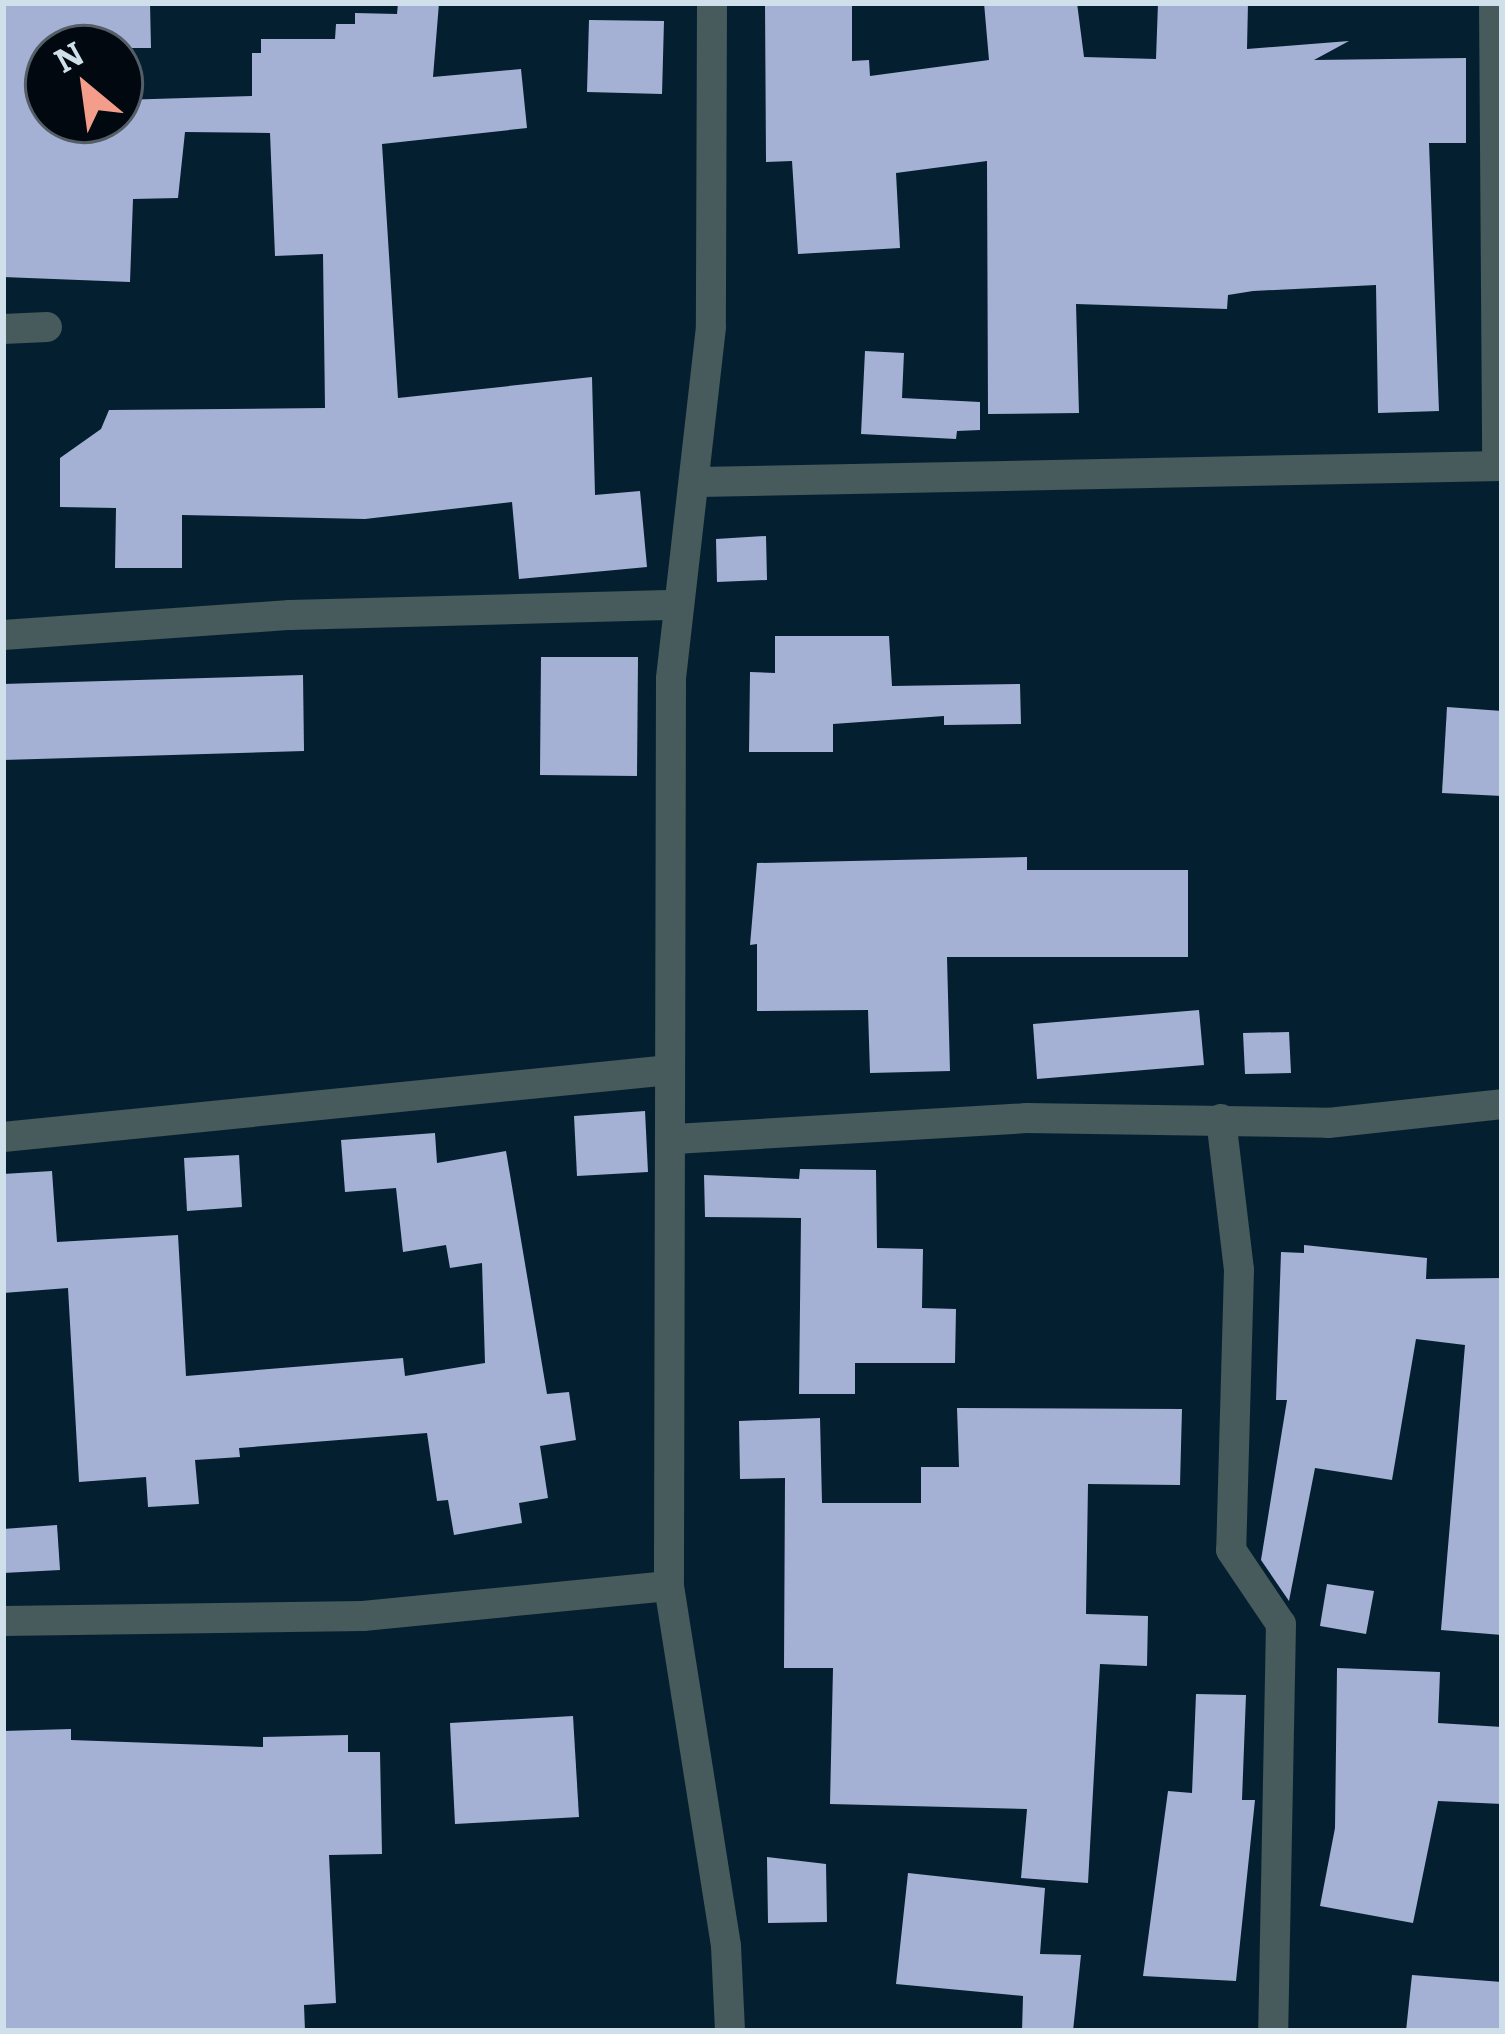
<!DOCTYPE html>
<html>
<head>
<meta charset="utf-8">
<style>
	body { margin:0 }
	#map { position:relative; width:1505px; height:2034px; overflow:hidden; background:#042030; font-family:Literata,serif }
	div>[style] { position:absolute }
	.building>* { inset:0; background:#a4b1d4 }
	.minor>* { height:30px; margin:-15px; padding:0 15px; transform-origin:15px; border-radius:15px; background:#475a5c }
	span { translate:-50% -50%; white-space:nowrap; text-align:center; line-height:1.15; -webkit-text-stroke:12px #01080f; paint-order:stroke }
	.frame { position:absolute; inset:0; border:6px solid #d0e0eb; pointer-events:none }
	.north { position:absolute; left:24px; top:24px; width:120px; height:120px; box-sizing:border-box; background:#01080f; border:3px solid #545e67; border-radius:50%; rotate:331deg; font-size:33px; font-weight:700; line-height:48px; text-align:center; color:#d0e0eb }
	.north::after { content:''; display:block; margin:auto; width:42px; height:54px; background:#f49d8b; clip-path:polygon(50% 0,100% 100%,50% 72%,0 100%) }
</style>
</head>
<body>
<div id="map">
	<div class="building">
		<i style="clip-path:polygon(3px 3px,150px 3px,151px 48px,48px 48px,48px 120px,120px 120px,120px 100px,252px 96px,252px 53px,261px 53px,261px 39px,335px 39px,336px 24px,355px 24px,355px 13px,397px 14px,398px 3px,439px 3px,433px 77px,521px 69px,527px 128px,382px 144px,398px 398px,592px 377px,595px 495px,640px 491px,647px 567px,519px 579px,512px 502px,365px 519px,182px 515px,182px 568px,115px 568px,116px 508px,60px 507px,60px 458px,101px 429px,109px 410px,325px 408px,323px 254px,275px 256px,270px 133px,185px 132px,178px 198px,133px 199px,130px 282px,3px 277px)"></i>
		<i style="clip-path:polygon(765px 3px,852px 3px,852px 61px,869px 60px,870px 76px,989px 60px,984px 3px,1077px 3px,1084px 57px,1156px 59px,1158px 3px,1248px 3px,1247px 49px,1349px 41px,1314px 60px,1466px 58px,1466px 143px,1429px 143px,1439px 411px,1378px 413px,1376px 285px,1253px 291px,1228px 295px,1227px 309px,1076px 304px,1079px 413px,988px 414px,987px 161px,896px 173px,900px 248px,798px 254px,792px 161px,766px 162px)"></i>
		<i style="clip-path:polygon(589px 20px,664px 21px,662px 94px,587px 92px)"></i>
		<i style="clip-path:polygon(865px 351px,904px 353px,902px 398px,980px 402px,980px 430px,957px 431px,956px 439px,861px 434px)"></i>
		<i style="clip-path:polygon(766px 536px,767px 580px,717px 582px,716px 539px)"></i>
		<i style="clip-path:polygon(775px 636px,889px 636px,892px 686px,1020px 684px,1021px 724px,944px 725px,944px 716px,833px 724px,833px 752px,749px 752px,750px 672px,775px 673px)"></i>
		<i style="clip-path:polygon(541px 657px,638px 657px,637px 776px,540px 775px)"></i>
		<i style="clip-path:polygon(303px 675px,304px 751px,3px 760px,3px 684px)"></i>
		<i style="clip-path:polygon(1447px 707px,1502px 711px,1502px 796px,1442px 793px)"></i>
		<i style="clip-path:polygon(1027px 857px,1027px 870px,1188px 870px,1188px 957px,947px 957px,950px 1071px,870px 1073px,868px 1010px,757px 1011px,757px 944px,750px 945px,757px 863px)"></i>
		<i style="clip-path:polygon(1199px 1010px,1204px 1065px,1037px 1079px,1033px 1024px)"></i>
		<i style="clip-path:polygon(1289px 1032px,1291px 1073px,1245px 1074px,1243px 1033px)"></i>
		<i style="clip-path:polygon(645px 1111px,648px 1172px,577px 1176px,574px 1116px)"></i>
		<i style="clip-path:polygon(435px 1133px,437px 1163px,506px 1151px,547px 1394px,569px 1392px,576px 1440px,540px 1446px,548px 1498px,519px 1503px,522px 1523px,454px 1535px,448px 1500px,437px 1501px,427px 1433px,239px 1448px,240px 1457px,195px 1460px,199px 1504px,148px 1507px,146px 1477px,79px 1482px,68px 1288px,3px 1293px,3px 1174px,52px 1171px,57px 1242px,178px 1235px,186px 1376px,403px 1358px,405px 1376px,485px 1363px,482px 1263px,450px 1268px,446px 1245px,403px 1252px,396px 1188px,345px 1192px,341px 1140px)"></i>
		<i style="clip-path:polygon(239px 1155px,242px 1207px,187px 1211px,184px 1158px)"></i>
		<i style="clip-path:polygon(800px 1169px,876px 1170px,877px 1248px,923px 1249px,922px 1308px,956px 1309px,955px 1363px,855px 1363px,855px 1394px,799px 1394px,801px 1218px,705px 1217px,704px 1175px,799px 1179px)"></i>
		<i style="clip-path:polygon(1304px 1245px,1427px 1258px,1426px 1279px,1502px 1278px,1502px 1635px,1441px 1630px,1465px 1345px,1416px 1339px,1392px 1480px,1315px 1468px,1289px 1601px,1261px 1560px,1287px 1400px,1276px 1400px,1281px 1252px,1304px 1253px)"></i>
		<i style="clip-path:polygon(957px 1408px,1182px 1409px,1180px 1485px,1088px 1484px,1086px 1614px,1148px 1616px,1147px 1666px,1100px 1664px,1088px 1883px,1021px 1878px,1027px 1809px,830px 1804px,833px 1668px,784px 1668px,785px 1478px,740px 1479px,739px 1421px,820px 1418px,822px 1503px,921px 1503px,921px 1467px,959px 1467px)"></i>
		<i style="clip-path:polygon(57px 1525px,60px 1570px,3px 1573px,3px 1529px)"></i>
		<i style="clip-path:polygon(1327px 1584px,1374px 1591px,1366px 1634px,1320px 1626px)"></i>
		<i style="clip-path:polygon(1337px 1668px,1440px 1672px,1438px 1723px,1502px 1727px,1502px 1804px,1438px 1801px,1413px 1923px,1320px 1906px,1335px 1828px)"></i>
		<i style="clip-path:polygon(1196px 1694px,1246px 1695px,1242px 1800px,1255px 1800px,1236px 1981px,1143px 1976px,1168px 1791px,1192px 1793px)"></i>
		<i style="clip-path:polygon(573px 1716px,579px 1817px,455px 1824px,450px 1723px)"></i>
		<i style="clip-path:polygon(71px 1729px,71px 1740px,263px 1747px,263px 1737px,348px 1735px,348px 1752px,380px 1752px,382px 1854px,329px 1855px,336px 2003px,304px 2005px,305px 2031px,3px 2031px,3px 1731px)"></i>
		<i style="clip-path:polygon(767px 1857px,826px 1864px,827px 1922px,768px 1923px)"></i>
		<i style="clip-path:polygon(908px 1873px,1045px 1888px,1040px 1954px,1081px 1955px,1073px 2031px,1022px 2031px,1023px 1996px,896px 1984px)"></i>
		<i style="clip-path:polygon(1412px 1975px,1502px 1982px,1502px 2031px,1406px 2031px)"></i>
	</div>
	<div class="minor">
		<i style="left:712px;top:3px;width:324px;rotate:90.2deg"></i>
		<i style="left:711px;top:327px;width:354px;rotate:96.5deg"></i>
		<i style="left:671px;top:679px;width:907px;rotate:90.13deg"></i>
		<i style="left:669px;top:1586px;width:364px;rotate:81deg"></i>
		<i style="left:726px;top:1946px;width:85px;rotate:87.3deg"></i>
		<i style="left:1494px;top:3px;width:463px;rotate:89.6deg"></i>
		<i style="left:3px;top:329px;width:44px;rotate:-2.6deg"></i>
		<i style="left:698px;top:482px;width:804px;rotate:-1.14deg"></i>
		<i style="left:3px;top:635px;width:288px;rotate:-4deg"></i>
		<i style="left:290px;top:615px;width:387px;rotate:-1.5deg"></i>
		<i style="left:1221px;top:1119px;width:152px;rotate:83.2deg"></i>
		<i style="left:1239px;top:1270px;width:280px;rotate:91.6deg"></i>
		<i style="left:1231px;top:1550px;width:89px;rotate:56deg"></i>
		<i style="left:1281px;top:1624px;width:407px;rotate:91.1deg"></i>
		<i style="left:3px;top:1137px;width:670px;rotate:-5.74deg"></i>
		<i style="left:675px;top:1139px;width:352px;rotate:-3.4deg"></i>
		<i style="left:1026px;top:1118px;width:302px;rotate:0.9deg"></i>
		<i style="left:1328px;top:1123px;width:175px;rotate:-6.2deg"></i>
		<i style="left:3px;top:1621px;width:360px;rotate:-0.8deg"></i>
		<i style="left:363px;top:1616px;width:307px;rotate:-5.6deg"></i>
	</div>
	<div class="frame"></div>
	<div class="north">N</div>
</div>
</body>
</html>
